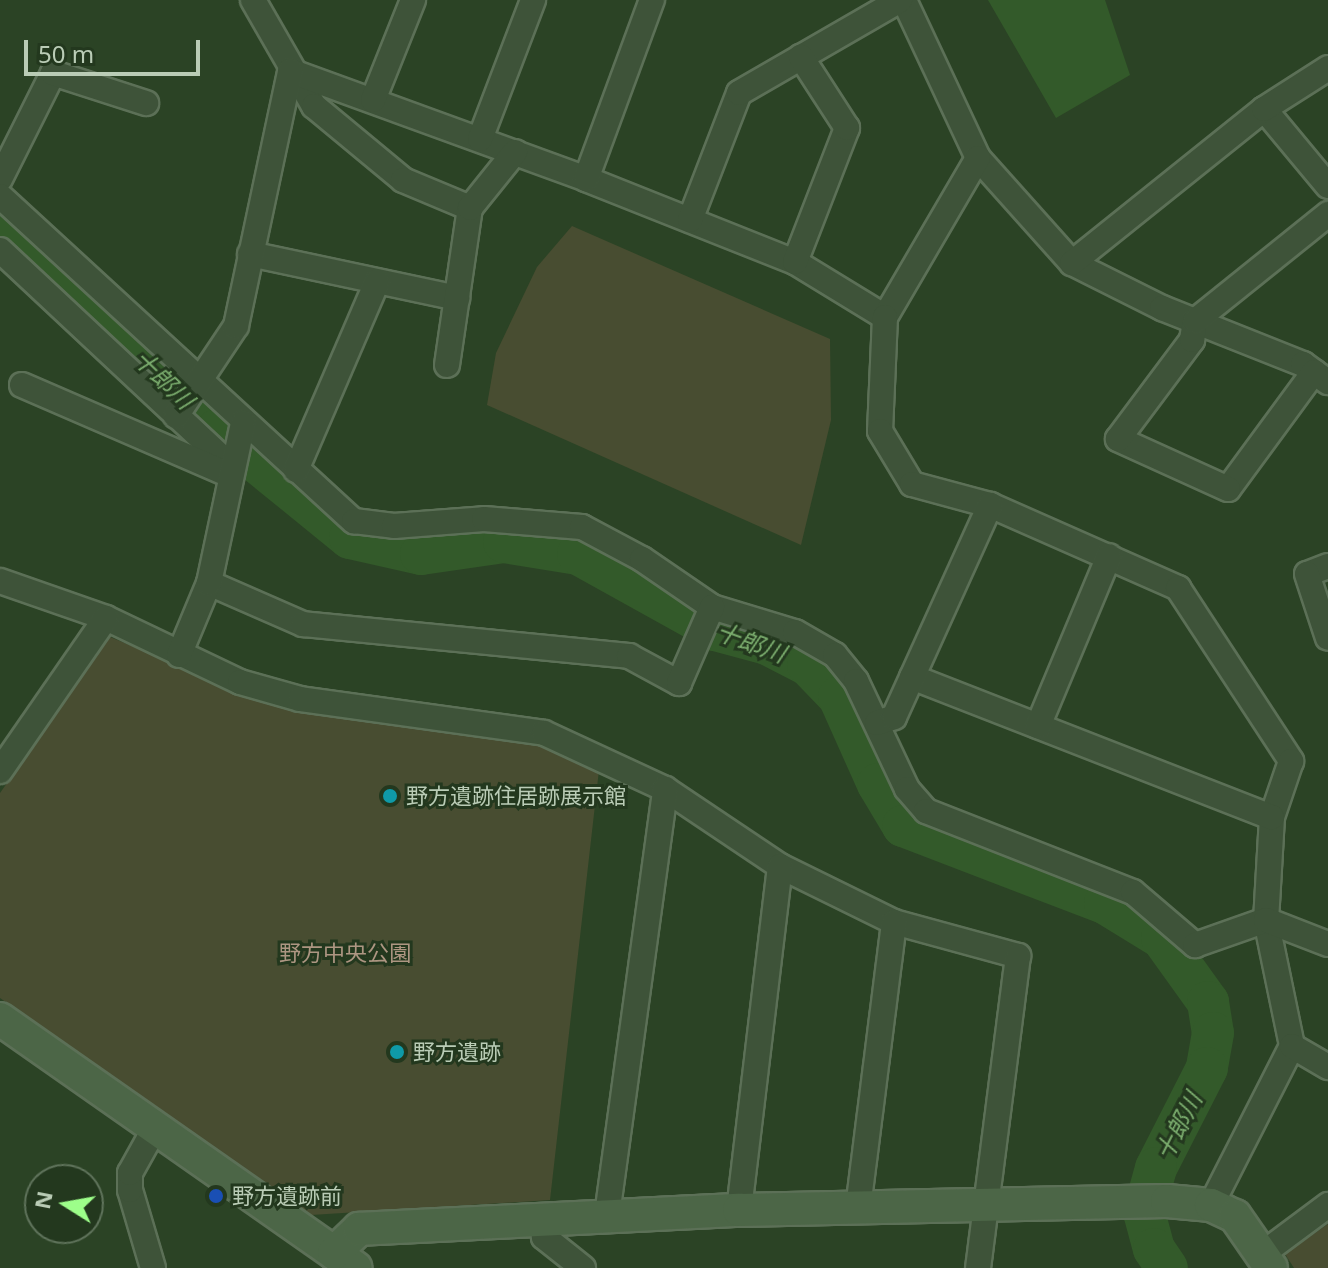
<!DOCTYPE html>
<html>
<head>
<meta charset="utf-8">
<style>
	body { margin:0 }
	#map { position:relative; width:1328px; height:1268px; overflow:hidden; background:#2b4325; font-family:"Noto Sans","Noto Sans JP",sans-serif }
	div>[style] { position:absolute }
	.green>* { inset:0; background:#484d31 }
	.water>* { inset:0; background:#335a2a }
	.river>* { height:42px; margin:-21px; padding:0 21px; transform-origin:21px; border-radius:21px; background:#335a2a }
	.roads { filter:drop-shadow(2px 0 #5c7057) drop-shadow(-2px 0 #5c7057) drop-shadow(0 2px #5c7057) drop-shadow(0 -2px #5c7057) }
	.street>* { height:24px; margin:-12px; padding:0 12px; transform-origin:12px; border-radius:12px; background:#3e5339 }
	.secondary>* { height:32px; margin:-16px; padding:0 16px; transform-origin:16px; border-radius:16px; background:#4c6647 }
	.dots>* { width:22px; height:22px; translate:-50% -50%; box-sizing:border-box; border:4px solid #23381e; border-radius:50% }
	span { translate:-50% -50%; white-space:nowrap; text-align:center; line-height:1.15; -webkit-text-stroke:6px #23381e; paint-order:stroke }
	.poi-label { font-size:22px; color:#baccb6 }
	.left { translate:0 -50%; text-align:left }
	.park-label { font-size:22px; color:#ad9682 }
	.water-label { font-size:24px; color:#7bad6e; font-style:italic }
	.north { position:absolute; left:24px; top:1164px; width:80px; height:80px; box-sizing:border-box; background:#23381e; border:2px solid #5f735b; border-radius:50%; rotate:281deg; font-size:22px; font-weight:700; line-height:32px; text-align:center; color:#baccb6 }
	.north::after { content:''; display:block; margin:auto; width:28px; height:36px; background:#9dfe8a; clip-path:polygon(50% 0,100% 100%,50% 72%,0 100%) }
	.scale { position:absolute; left:24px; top:40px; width:176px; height:36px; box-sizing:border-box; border:4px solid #baccb6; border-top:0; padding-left:10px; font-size:24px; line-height:28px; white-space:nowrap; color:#baccb6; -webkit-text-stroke:6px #23381e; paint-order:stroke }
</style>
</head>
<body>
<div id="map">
	<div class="green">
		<i style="clip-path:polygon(572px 226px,830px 339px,831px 420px,801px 545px,487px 405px,496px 353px,537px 267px)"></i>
		<i style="clip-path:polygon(110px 637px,201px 674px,224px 689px,298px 711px,538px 742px,599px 770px,550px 1200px,311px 1215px,0 998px,0 793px)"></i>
		<i style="clip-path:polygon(1328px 1224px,1328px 1268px,1294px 1268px,1285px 1254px)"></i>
	</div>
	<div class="water">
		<i style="clip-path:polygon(988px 0,1105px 0,1130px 75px,1056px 118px)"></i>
	</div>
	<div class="river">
		<i style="left:0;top:223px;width:300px;rotate:43.6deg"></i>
		<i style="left:217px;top:430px;width:171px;rotate:39.1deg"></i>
		<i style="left:350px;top:538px;width:73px;rotate:12.7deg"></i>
		<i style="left:421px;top:554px;width:84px;rotate:-8.2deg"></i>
		<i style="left:504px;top:542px;width:75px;rotate:9.2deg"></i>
		<i style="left:578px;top:554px;width:157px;rotate:29deg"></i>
		<i style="left:715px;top:630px;width:54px;rotate:15.1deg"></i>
		<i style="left:767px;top:644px;width:46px;rotate:27.1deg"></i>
		<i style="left:808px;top:665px;width:45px;rotate:45.9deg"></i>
		<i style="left:839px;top:697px;width:95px;rotate:65.9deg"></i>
		<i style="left:878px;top:784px;width:49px;rotate:59.2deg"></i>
		<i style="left:903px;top:826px;width:216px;rotate:20.9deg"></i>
		<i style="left:1105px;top:903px;width:67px;rotate:31.6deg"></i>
		<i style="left:1162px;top:938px;width:79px;rotate:54.3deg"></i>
		<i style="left:1208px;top:1002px;width:31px;rotate:81deg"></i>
		<i style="left:1213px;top:1033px;width:36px;rotate:100deg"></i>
		<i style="left:1207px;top:1068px;width:112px;rotate:117deg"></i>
		<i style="left:1156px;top:1168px;width:46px;rotate:105.3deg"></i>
		<i style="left:1144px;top:1212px;width:38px;rotate:75deg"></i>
		<i style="left:1154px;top:1249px;width:23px;rotate:56deg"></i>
	</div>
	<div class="roads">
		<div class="street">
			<i style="left:253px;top:0;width:122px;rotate:60.1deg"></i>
			<i style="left:314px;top:106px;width:116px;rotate:39.7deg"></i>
			<i style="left:403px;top:180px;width:73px;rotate:22.7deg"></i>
			<i style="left:904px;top:0;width:174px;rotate:64.9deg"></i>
			<i style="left:978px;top:158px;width:141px;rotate:48.2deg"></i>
			<i style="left:1072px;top:263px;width:101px;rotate:26.6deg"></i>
			<i style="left:1162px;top:308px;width:152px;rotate:21.7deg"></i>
			<i style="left:1303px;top:364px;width:31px;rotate:36deg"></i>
			<i style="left:290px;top:71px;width:315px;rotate:20deg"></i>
			<i style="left:586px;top:179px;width:225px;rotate:21.7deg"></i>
			<i style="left:795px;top:262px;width:105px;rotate:31.4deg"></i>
			<i style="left:373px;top:100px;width:108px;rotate:-68.2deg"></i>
			<i style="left:1264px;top:109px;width:100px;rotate:50.3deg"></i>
			<i style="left:480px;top:139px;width:149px;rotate:-69.1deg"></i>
			<i style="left:978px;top:158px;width:184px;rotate:120.3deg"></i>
			<i style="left:885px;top:317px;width:114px;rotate:92.5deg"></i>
			<i style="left:880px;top:431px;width:62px;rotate:58.9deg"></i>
			<i style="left:912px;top:484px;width:81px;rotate:15.1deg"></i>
			<i style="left:990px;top:505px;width:206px;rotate:23.8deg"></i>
			<i style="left:1178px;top:588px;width:207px;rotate:56.8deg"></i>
			<i style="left:1291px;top:761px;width:59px;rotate:108.7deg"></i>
			<i style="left:1272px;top:817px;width:103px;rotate:93.3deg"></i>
			<i style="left:1266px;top:920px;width:129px;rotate:78.3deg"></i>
			<i style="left:1292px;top:1046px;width:178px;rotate:117deg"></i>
			<i style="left:0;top:179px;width:119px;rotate:-63.4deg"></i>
			<i style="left:53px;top:73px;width:98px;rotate:17.9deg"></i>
			<i style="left:586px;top:179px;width:191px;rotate:-69.8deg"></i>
			<i style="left:0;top:196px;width:481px;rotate:42.6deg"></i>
			<i style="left:354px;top:521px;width:40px;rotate:7.1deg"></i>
			<i style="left:394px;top:526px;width:90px;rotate:-4.4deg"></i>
			<i style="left:484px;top:519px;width:98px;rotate:4.7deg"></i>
			<i style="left:582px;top:527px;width:68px;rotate:28.1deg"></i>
			<i style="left:642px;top:559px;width:85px;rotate:34.4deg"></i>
			<i style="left:712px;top:607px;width:87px;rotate:16.8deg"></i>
			<i style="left:795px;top:632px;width:46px;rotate:29.9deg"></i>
			<i style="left:835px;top:655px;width:33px;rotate:51deg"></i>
			<i style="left:856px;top:681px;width:119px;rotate:64.7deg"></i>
			<i style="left:907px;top:789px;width:29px;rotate:49deg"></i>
			<i style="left:926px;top:811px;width:222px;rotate:21.4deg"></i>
			<i style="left:1133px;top:892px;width:82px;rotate:40.5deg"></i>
			<i style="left:1195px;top:945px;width:75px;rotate:-19.4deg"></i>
			<i style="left:1266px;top:920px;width:66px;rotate:21.2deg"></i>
			<i style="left:690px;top:220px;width:136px;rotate:-68.9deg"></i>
			<i style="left:739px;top:93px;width:186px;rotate:-30deg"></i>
			<i style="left:0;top:250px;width:318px;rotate:43.1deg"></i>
			<i style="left:250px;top:254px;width:212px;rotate:12deg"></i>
			<i style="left:795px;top:262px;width:144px;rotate:-68.8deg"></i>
			<i style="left:847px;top:128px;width:85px;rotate:-122.9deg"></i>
			<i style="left:1072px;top:263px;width:246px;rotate:-38.7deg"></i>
			<i style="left:1264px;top:109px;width:76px;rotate:-32.6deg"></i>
			<i style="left:447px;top:365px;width:159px;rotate:-81.7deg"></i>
			<i style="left:470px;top:208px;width:72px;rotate:-51.2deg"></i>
			<i style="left:1314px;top:372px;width:145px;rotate:126.3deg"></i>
			<i style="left:1228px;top:489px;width:121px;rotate:-155.6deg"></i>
			<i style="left:1118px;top:439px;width:124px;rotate:-53.2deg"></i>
			<i style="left:1192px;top:340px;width:19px;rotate:-81deg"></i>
			<i style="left:1195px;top:321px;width:171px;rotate:-38.8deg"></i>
			<i style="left:22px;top:385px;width:224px;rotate:23.4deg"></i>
			<i style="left:176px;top:416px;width:108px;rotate:-56.3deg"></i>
			<i style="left:236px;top:326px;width:261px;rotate:-78deg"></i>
			<i style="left:296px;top:470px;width:205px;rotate:-66.7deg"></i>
			<i style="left:1328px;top:566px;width:22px;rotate:159deg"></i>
			<i style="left:1307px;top:574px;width:67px;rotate:71.8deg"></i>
			<i style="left:0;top:581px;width:112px;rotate:19.2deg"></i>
			<i style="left:106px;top:618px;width:148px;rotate:25.5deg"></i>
			<i style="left:240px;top:682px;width:62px;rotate:15.8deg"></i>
			<i style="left:300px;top:699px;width:246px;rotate:7.9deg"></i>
			<i style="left:544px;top:733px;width:133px;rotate:24.8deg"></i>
			<i style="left:665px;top:789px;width:138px;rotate:33.8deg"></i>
			<i style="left:780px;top:866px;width:127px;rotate:26.2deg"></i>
			<i style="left:894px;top:922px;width:129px;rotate:15.3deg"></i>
			<i style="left:1018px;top:956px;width:315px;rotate:97.3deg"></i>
			<i style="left:209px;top:583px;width:103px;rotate:23.6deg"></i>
			<i style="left:303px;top:624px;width:328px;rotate:5.6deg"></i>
			<i style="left:629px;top:656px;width:57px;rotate:28.4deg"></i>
			<i style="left:679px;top:683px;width:83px;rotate:-66.5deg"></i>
			<i style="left:179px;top:655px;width:78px;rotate:-67.4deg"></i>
			<i style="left:209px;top:583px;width:164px;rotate:-78deg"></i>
			<i style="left:912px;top:677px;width:386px;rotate:21.3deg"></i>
			<i style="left:877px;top:723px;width:18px;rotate:-19deg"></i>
			<i style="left:894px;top:717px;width:233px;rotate:-65.6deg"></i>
			<i style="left:1038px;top:726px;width:184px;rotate:-67.3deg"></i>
			<i style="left:0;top:771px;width:186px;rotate:-55.3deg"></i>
			<i style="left:1292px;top:1046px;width:42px;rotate:30.3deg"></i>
			<i style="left:858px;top:1208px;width:288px;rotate:-82.8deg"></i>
			<i style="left:739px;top:1210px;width:346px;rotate:-83.2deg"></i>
			<i style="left:607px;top:1215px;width:430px;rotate:-82.2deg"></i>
			<i style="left:542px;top:1219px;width:18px;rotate:84deg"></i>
			<i style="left:544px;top:1237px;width:50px;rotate:38.5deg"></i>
			<i style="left:1261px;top:1255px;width:84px;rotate:-36.7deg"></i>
			<i style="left:153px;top:1268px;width:81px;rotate:-106.4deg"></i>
			<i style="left:130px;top:1190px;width:17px;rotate:-90deg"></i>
			<i style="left:130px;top:1173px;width:51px;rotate:-60.9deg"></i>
		</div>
		<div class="secondary">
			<i style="left:0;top:1019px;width:434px;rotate:35deg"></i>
			<i style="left:334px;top:1253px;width:35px;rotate:-44deg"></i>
			<i style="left:359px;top:1229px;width:380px;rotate:-2.9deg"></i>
			<i style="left:739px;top:1210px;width:428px;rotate:-1.2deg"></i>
			<i style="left:1167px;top:1201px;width:44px;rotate:5.2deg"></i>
			<i style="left:1211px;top:1205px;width:26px;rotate:25deg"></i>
			<i style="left:1235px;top:1216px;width:63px;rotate:55.3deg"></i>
		</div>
	</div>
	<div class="dots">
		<i style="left:390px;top:796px;background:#0f9aa8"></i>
		<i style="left:397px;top:1052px;background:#0f9aa8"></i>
		<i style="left:216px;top:1196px;background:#1a4fb4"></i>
	</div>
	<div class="poi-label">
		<span class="left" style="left:406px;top:796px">野方遺跡住居跡展示館</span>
		<span class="left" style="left:413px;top:1052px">野方遺跡</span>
		<span class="left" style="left:232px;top:1196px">野方遺跡前</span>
	</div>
	<div class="park-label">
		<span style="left:345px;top:953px">野方中央公園</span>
	</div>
	<div class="water-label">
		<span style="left:164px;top:379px;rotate:44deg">十郎川</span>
		<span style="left:751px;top:642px;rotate:20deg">十郎川</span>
		<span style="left:1178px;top:1126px;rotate:-63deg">十郎川</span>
	</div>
	<div class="north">N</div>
	<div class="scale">50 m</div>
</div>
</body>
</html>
